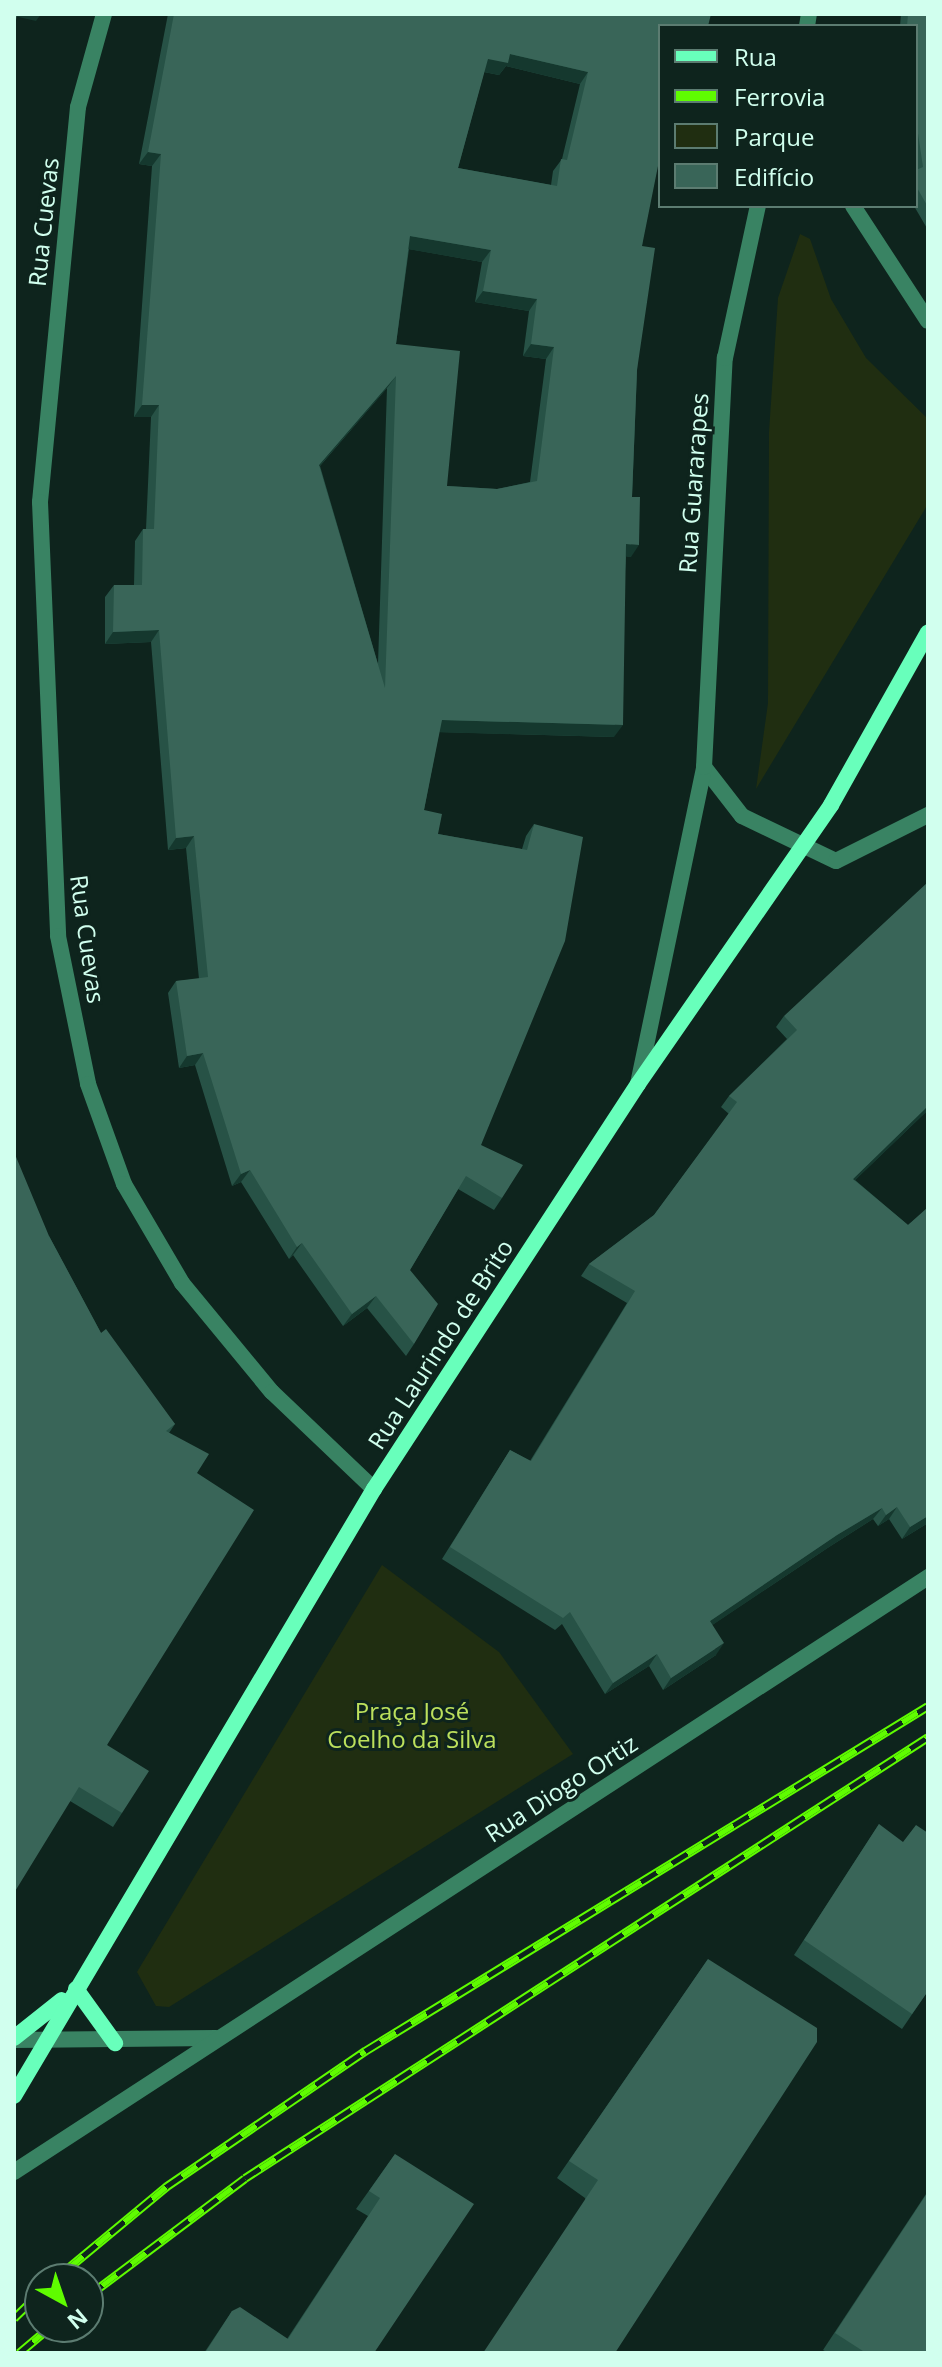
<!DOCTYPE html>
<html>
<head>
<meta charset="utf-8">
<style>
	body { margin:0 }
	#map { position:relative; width:942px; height:2367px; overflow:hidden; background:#0e241d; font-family:"Open Sans",sans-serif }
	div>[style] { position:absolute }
	.green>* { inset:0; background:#202e11 }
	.street>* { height:16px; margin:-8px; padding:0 8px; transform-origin:8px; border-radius:8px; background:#398363 }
	.secondary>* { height:16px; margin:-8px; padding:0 8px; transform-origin:8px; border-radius:8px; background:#68ffbb }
	.rail>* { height:9px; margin-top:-4.5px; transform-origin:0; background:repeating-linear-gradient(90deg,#0e241d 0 18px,#5ffc00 0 36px); box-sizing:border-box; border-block:2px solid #5ffc00 }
	.wall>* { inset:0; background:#275246 }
	.shaded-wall>* { inset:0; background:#15382e }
	.building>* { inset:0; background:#396558 }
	span { translate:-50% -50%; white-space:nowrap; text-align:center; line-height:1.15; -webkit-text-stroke:6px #0e241d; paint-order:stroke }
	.street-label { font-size:24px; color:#d1ffee }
	.park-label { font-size:24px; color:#bce05c }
	.frame { position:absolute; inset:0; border:16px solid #d1ffee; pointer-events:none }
	.legend { position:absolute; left:658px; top:24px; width:260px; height:184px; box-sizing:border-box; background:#0e241d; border:2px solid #5c7c71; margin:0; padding:10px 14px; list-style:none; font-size:24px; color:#d1ffee }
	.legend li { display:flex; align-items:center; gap:16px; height:40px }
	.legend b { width:40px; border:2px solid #5c7c71 }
	.north { position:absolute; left:24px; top:2263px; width:80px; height:80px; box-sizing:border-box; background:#0e241d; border:2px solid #5c7c71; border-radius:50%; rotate:140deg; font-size:22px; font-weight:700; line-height:32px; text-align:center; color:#d1ffee }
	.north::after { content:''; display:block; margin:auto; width:28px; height:36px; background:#5ffc00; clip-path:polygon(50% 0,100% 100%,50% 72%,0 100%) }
</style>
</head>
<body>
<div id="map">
	<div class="green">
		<i style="clip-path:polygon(800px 234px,810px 239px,831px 299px,866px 358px,928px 419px,928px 504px,756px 789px,768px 703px,769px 432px,778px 298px)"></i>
		<i style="clip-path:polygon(382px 1565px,499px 1652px,573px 1754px,169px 2007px,156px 2006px,137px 1972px)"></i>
	</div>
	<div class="street">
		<i style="left:104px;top:14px;width:97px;rotate:105.6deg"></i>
		<i style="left:78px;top:107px;width:397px;rotate:95.5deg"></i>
		<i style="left:40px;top:502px;width:434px;rotate:87.6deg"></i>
		<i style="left:58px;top:936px;width:151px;rotate:78.5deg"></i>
		<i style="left:88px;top:1084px;width:106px;rotate:70.2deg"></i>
		<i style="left:124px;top:1184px;width:115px;rotate:59.6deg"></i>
		<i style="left:182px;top:1283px;width:141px;rotate:50.5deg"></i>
		<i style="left:272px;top:1392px;width:141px;rotate:43.6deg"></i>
		<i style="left:807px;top:26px;width:12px;rotate:-81deg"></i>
		<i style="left:853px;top:206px;width:137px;rotate:56.9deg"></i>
		<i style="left:704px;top:767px;width:62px;rotate:52.2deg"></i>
		<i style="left:742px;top:816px;width:104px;rotate:25.6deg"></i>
		<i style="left:836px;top:861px;width:103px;rotate:-26.6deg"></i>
		<i style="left:638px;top:1084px;width:324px;rotate:-78.2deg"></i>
		<i style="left:704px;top:767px;width:410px;rotate:-87.1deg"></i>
		<i style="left:725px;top:358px;width:156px;rotate:-77.8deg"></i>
		<i style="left:14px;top:2040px;width:202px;rotate:-0.6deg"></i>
		<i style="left:14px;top:2172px;width:1091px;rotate:-33.06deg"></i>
	</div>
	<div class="secondary">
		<i style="left:76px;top:1989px;width:67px;rotate:54.2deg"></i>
		<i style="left:14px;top:2038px;width:61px;rotate:-38.4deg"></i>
		<i style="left:14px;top:2096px;width:706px;rotate:-59.33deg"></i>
		<i style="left:374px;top:1489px;width:483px;rotate:-56.9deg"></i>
		<i style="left:638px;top:1084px;width:339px;rotate:-55.3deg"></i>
		<i style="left:831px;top:805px;width:198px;rotate:-60.7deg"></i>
	</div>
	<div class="rail">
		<i style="left:55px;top:2279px;width:146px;rotate:-39.7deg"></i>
		<i style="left:167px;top:2186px;width:240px;rotate:-34.3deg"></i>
		<i style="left:365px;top:2051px;width:660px;rotate:-31.5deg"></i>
		<i style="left:88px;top:2296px;width:196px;rotate:-36.9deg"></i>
		<i style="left:245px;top:2178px;width:813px;rotate:-32.85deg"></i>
		<i style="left:14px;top:2318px;width:36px;rotate:-44deg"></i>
		<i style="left:19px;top:2353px;width:40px;rotate:-40deg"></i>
	</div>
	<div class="wall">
		<i style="clip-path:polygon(evenodd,168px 14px,711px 14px,660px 26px,642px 246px,632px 497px,631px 557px,626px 556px,614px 737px,439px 732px,424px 810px,438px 834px,522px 849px,526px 836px,534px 824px,481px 1145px,502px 1198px,494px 1210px,458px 1189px,410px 1270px,414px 1344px,406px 1356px,367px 1308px,343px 1326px,293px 1255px,289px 1259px,241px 1182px,232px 1186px,195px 1065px,179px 1068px,168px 993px,176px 981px,199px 979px,186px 848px,168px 850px,151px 642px,105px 644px,105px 597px,114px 585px,134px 585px,135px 541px,143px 529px,146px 529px,151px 417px,134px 417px,152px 166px,139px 164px,168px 14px,506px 66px,580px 84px,562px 159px,553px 171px,551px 185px,458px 168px,484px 72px,499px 75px,506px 66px,168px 14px,409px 249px,482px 262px,475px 302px,529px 311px,523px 356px,546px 359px,530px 482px,497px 489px,447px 486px,396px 344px,409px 249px,168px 14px,387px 388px,378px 664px,320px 466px,387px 388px)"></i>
		<i style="clip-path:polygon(901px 14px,928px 14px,928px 230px,914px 206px,916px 206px,916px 26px,900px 26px)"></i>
		<i style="clip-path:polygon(784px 1016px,928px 1110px,855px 1180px,908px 1225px,928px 1209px,928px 1523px,902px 1539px,889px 1519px,878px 1526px,873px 1519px,829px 1547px,712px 1625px,716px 1655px,663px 1690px,649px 1666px,605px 1694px,562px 1624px,555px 1630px,442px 1559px,510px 1450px,530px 1461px,627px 1303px,581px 1276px,589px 1264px,654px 1215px,729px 1114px,721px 1107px,729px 1096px,787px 1039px,776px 1027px)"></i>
		<i style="clip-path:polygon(49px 1236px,101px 1333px,175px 1424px,169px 1433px,197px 1473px,107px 1745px,122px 1813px,113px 1827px,70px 1801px)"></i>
		<i style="clip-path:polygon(879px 1824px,928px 1991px,902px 2029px,794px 1955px)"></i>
		<i style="clip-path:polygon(708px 1959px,615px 2353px,585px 2198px,557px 2178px)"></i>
		<i style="clip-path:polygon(395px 2154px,374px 2353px,204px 2353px,232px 2311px,287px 2339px,368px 2216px,356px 2209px)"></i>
		<i style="clip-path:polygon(928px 2191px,928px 2353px,828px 2353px,823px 2350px)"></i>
	</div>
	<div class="shaded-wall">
		<i style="clip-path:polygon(14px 14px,41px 14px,36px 21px,14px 16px)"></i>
		<i style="clip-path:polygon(510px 54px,588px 72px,580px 84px,506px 66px,499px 75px,479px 71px,488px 59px)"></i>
		<i style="clip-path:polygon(148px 152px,161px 154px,152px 166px,139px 164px)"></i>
		<i style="clip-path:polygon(410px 236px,491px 250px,482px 262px,402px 248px)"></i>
		<i style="clip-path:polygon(483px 291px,537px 299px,529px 311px,475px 302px)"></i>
		<i style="clip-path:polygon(531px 344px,554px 347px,546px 359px,523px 356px)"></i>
		<i style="clip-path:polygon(396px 376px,387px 388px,311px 476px,319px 465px)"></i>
		<i style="clip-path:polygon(142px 405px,159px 405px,151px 417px,134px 417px)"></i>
		<i style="clip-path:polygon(626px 544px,639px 545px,631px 557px,618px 556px)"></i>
		<i style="clip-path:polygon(159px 630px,151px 642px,105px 644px,113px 632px)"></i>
		<i style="clip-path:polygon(442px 720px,623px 725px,614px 737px,433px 732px)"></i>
		<i style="clip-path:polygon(194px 836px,186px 848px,168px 850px,176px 838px)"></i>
		<i style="clip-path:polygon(203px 1053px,195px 1065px,179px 1068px,187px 1056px)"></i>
		<i style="clip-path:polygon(928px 1106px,928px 1110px,845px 1190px,853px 1179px)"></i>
		<i style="clip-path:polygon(250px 1170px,241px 1182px,232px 1186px,241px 1174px)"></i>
		<i style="clip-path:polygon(302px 1243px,293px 1255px,289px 1259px,297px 1247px)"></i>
		<i style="clip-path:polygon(376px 1296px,367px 1308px,343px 1326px,352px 1314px)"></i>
		<i style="clip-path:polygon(897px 1507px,889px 1519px,878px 1526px,886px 1515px)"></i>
		<i style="clip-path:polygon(882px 1508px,873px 1519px,829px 1547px,702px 1632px,710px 1621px,837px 1535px)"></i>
		<i style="clip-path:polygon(928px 1516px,928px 1523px,902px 1539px,910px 1527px)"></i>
		<i style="clip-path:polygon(724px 1643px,716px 1655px,663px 1690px,671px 1678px)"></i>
		<i style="clip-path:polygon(657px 1654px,649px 1666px,605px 1694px,613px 1683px)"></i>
	</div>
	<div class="building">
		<i style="clip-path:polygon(14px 14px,17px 14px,14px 33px)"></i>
		<i style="clip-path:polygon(evenodd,174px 14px,711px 14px,708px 26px,660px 26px,660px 156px,642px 246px,655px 248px,637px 370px,632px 497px,640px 497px,639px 545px,626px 544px,623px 725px,442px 720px,424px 810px,442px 814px,438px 834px,527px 850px,534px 824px,583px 837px,565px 941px,481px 1145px,523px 1165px,502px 1198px,466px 1176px,410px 1270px,438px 1304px,414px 1344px,376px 1296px,352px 1314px,302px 1243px,297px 1247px,250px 1170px,241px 1174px,203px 1053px,187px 1056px,176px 981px,208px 977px,194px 836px,176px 838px,159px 630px,113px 632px,114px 585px,142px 585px,143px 529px,154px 529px,159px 405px,142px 405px,161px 154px,148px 152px,174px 14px,510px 54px,588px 72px,567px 160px,561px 159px,557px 186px,458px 168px,488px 59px,508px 63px,510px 54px,174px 14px,410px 236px,491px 250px,483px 291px,537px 299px,531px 344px,554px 347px,537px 481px,497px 489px,447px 486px,460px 351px,396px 344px,410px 236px,174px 14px,396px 376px,385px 688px,319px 465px,396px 376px)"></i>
		<i style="clip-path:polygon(908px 14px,928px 14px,928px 207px,916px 186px,916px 170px,923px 167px,916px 120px,916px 26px,907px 26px)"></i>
		<i style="clip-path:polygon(928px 882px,928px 1106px,853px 1179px,908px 1225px,927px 1208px,928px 1209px,928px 1516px,910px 1527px,897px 1507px,886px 1515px,882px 1508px,837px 1535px,710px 1621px,724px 1643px,671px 1678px,657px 1654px,613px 1683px,570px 1612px,563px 1618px,450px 1547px,510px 1450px,531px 1461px,635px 1291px,589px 1264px,654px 1215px,737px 1102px,729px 1096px,797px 1030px,784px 1016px)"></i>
		<i style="clip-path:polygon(14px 1152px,49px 1236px,101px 1333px,106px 1329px,175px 1424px,166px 1431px,209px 1454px,197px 1473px,254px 1510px,107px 1745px,149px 1771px,122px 1813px,79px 1787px,14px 1893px)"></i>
		<i style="clip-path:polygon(879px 1824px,903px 1842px,916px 1825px,928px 1833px,928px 1991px,912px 2014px,804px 1940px)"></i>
		<i style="clip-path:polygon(708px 1959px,817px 2028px,817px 2042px,615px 2353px,483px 2353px,598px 2180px,569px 2161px)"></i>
		<i style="clip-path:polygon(395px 2154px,474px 2204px,374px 2353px,205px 2353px,232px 2311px,240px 2307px,288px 2339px,380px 2198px,369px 2191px)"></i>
		<i style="clip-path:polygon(928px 2192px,928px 2353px,866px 2353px,835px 2333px)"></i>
	</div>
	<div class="street-label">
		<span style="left:43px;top:222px;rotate:-84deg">Rua Cuevas</span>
		<span style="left:693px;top:483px;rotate:-86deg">Rua Guararapes</span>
		<span style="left:88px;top:939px;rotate:82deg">Rua Cuevas</span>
		<span style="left:440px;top:1344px;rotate:-57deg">Rua Laurindo de Brito</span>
		<span style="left:561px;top:1788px;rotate:-33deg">Rua Diogo Ortiz</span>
	</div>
	<div class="park-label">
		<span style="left:412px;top:1725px">Praça José<br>Coelho da Silva</span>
	</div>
	<div class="frame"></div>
	<ul class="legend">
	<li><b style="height:10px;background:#68ffbb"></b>Rua</li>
	<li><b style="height:10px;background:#5ffc00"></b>Ferrovia</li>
	<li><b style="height:22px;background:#202e11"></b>Parque</li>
	<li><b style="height:22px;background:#396558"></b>Edifício</li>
	</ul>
	<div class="north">N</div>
</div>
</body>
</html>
